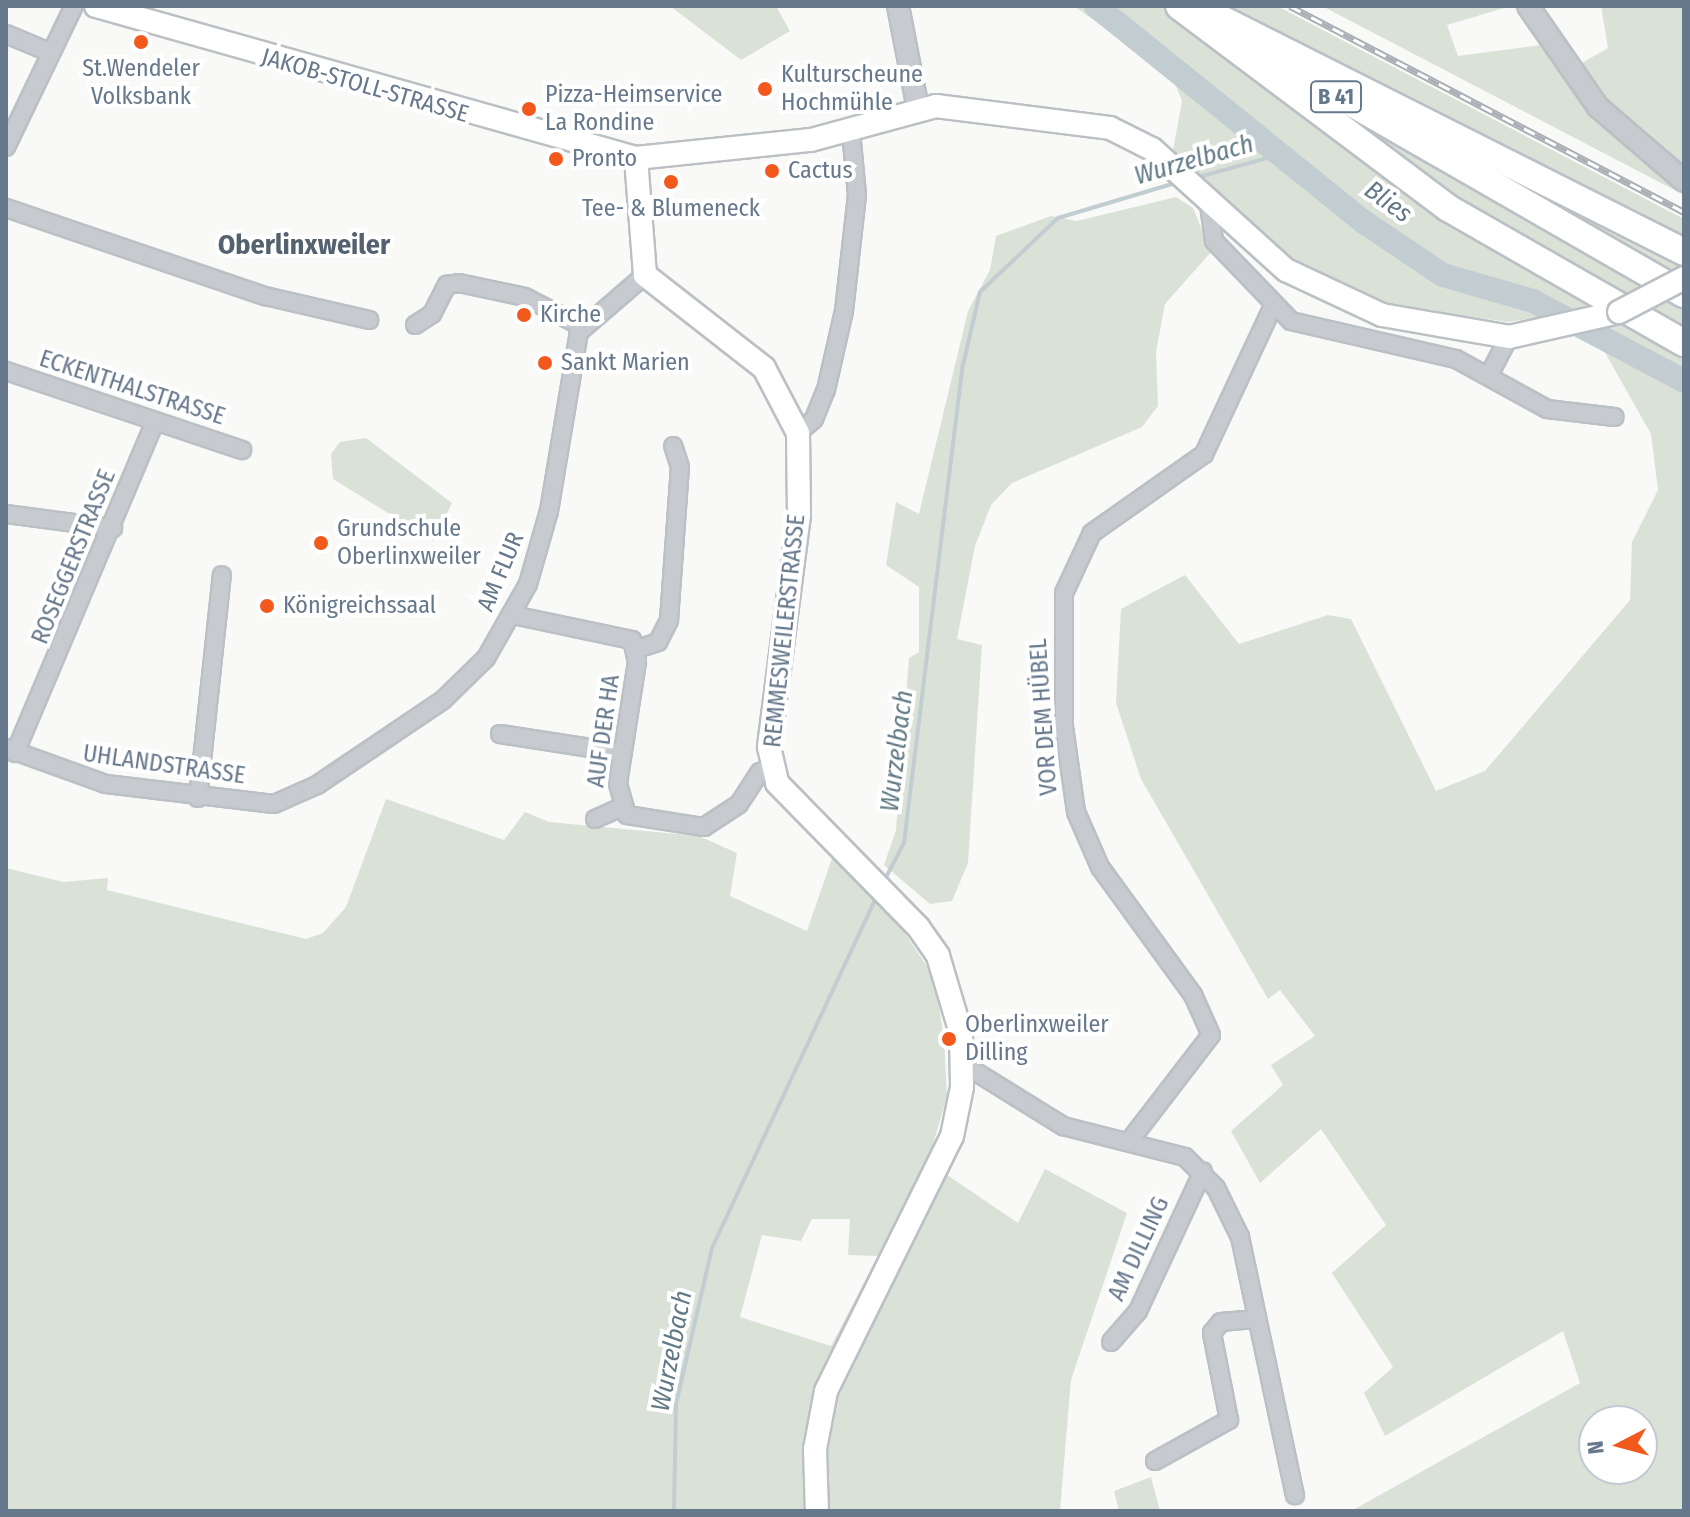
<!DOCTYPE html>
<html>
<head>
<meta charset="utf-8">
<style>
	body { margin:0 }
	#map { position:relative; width:1690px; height:1517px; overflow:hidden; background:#f9f9f7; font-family:"Fira Sans Condensed",sans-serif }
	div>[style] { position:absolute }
	.green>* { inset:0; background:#dae2d7 }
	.stream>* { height:4px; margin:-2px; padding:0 2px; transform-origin:2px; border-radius:2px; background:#c2cdd2 }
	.river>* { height:24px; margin:-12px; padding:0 12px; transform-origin:12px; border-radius:12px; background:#c2cdd2 }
	.roads { filter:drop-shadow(2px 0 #bbc0c5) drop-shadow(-2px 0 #bbc0c5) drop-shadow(0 2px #bbc0c5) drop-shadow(0 -2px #bbc0c5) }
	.minor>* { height:16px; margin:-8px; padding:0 8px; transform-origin:8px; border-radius:8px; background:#c7cbcf }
	.tertiary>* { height:20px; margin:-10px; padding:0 10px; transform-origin:10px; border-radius:10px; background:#c7cbcf }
	.secondary>* { height:22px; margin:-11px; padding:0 11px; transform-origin:11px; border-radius:11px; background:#fff }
	.trunk>* { height:26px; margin:-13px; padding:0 13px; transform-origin:13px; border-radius:13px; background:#fff }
	.rail>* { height:7px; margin-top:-3.5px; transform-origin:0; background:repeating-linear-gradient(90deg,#fff 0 12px,#a9afb5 0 24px); box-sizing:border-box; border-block:2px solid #a9afb5 }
	.bridges { filter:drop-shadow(2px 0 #bbc0c5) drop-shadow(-2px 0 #bbc0c5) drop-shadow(0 2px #bbc0c5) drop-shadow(0 -2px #bbc0c5) }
	.secondary-bridge>* { height:22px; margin:-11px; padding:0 11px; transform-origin:11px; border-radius:11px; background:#fff }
	.dots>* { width:22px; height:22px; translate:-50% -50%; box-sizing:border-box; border:4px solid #fff; border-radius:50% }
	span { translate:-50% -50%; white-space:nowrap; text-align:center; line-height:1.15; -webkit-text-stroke:8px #fff; paint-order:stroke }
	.shield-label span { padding:2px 6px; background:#fff; border:2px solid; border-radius:6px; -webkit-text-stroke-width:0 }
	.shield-label { font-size:22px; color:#66788b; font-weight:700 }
	.poi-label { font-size:24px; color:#66788b }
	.left { translate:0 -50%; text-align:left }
	.street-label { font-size:24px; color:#66788b }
	.water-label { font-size:26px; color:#627a85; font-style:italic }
	.quarter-label { font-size:28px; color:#54626f; font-weight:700 }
	.frame { position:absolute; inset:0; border:8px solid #66788b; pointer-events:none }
	.north { position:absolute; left:1578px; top:1405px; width:80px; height:80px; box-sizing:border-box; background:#fff; border:2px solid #c2c9d1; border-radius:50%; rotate:264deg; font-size:22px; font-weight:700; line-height:32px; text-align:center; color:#66788b }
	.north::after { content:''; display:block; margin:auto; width:28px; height:36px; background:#f3591d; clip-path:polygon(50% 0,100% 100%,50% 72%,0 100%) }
</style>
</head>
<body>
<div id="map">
	<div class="green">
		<i style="clip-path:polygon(670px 6px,776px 6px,790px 31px,741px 60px)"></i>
		<i style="clip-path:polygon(evenodd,1074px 6px,1277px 6px,1684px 219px,1684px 1511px,1351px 1511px,1580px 1383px,1563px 1331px,1385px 1436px,1364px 1393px,1393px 1367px,1332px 1273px,1386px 1225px,1321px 1129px,1260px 1183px,1231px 1131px,1283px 1085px,1271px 1065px,1315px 1036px,1280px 990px,1268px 999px,1141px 779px,1116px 703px,1121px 609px,1185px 575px,1239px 644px,1328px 615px,1351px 619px,1436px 791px,1485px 771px,1630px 600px,1632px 542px,1658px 490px,1651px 434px,1598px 340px,1566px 313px,1508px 322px,1405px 308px,1361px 296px,1286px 254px,1173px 150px,1182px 101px,1173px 78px,1074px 6px,1594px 1421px,1642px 1421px,1642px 1469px,1594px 1469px,1594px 1421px)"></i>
		<i style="clip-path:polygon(1322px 6px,1511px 6px,1447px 25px,1458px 56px,1540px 45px,1561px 75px,1608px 48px,1601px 6px,1684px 6px,1684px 195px)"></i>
		<i style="clip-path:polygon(1176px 197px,1193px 208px,1211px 252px,1165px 304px,1156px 352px,1158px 406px,1142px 427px,1012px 483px,991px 505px,975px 546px,957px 639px,982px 645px,968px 863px,952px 901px,930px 904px,884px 865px,896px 830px,909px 658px,919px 652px,919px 587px,886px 565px,896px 502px,919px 514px,968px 311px,990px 270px,996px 236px,1051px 216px,1077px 221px)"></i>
		<i style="clip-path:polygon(366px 438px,452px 503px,433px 541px,333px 479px,331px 454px,340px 442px)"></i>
		<i style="clip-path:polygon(evenodd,386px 799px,504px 840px,525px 812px,549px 822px,699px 836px,737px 853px,730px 896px,807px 931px,832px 858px,890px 911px,934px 977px,944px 1037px,947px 1096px,928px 1162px,1018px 1223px,1045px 1169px,1127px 1213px,1071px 1380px,1060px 1511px,6px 1511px,6px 868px,63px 882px,108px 878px,107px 890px,306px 939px,323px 933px,346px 907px,386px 799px,812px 1219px,850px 1219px,848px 1255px,878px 1256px,831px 1346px,740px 1317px,762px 1235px,801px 1241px,812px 1219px)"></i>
		<i style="clip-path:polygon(1151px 1477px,1160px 1511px,1119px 1511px,1114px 1491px)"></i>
	</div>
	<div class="stream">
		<i style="left:1195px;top:178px;width:90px;rotate:-15.4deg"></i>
		<i style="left:883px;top:883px;width:45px;rotate:-62.3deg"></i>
		<i style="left:904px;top:843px;width:482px;rotate:-83deg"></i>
		<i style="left:963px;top:365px;width:75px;rotate:-76.9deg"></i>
		<i style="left:980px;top:292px;width:108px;rotate:-43.5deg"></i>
		<i style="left:1058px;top:218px;width:126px;rotate:-16.6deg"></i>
		<i style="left:674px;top:1511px;width:107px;rotate:-88.9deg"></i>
		<i style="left:676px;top:1404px;width:160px;rotate:-77deg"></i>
		<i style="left:712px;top:1248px;width:390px;rotate:-64.9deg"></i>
	</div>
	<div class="river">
		<i style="left:1096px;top:6px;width:344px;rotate:38.9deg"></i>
		<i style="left:1364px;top:222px;width:95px;rotate:33.9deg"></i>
		<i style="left:1443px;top:275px;width:94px;rotate:16.1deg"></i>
		<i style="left:1533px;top:301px;width:171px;rotate:27.9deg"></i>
	</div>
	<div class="roads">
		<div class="minor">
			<i style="left:6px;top:34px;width:47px;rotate:22.7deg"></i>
			<i style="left:6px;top:147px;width:157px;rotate:-64.3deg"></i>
			<i style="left:1209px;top:205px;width:36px;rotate:82deg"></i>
			<i style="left:1214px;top:241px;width:111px;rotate:46.1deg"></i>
			<i style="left:1291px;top:321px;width:169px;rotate:13deg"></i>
			<i style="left:1456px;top:359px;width:104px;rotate:28.8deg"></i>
			<i style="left:1547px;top:409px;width:68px;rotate:6.7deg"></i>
			<i style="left:6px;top:208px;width:274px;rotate:18.8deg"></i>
			<i style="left:265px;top:296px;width:107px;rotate:13deg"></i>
			<i style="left:415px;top:325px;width:20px;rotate:-33deg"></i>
			<i style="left:432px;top:314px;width:33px;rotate:-63deg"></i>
			<i style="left:447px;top:285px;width:12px;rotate:-9deg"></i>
			<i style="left:459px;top:283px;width:67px;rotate:12deg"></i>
			<i style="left:525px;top:297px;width:65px;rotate:27.3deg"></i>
			<i style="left:6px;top:371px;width:249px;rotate:18.5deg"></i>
			<i style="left:1490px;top:373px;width:41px;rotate:-62.2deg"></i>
			<i style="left:798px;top:433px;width:21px;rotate:-41deg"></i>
			<i style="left:814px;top:419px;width:31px;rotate:-68deg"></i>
			<i style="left:826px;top:390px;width:81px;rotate:-77.2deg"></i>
			<i style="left:844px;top:311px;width:117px;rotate:-83.6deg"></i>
			<i style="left:857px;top:195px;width:64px;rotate:-95.4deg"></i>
			<i style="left:6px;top:514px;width:108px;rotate:7.5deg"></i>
			<i style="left:513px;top:615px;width:122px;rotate:11.9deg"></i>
			<i style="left:632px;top:640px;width:23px;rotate:77deg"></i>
			<i style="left:637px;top:662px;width:123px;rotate:98.9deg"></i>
			<i style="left:618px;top:784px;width:32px;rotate:74deg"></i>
			<i style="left:627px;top:815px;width:78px;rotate:8.9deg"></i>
			<i style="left:704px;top:827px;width:42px;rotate:-33.3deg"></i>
			<i style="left:739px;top:804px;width:38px;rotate:-57deg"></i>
			<i style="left:760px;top:772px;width:13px;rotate:-18deg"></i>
			<i style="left:637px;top:649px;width:22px;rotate:-18deg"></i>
			<i style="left:658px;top:642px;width:25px;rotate:-63deg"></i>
			<i style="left:669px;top:620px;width:153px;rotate:-85.9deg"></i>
			<i style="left:680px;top:467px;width:22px;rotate:-108deg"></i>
			<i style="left:500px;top:734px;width:124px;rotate:8.8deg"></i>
			<i style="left:6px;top:748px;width:106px;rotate:19.8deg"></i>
			<i style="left:106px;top:784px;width:169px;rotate:6.8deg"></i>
			<i style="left:274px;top:804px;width:47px;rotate:-23.8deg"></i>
			<i style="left:317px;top:785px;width:152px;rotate:-34deg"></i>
			<i style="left:443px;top:700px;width:60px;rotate:-44.3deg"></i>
			<i style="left:486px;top:658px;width:85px;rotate:-60.4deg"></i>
			<i style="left:528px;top:584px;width:76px;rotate:-74deg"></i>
			<i style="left:549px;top:511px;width:181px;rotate:-80.5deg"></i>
			<i style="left:579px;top:332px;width:87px;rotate:-40.8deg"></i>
			<i style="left:15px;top:753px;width:360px;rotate:-67.1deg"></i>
			<i style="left:198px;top:798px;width:224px;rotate:-83.9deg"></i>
			<i style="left:595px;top:819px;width:27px;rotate:-24deg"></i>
			<i style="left:963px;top:1064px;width:118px;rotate:31.8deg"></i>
			<i style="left:1063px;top:1126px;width:126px;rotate:14.3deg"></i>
			<i style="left:1185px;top:1157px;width:44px;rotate:45deg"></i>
			<i style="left:1216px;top:1188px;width:55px;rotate:63.9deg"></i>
			<i style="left:1240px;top:1237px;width:264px;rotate:78deg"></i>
			<i style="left:1131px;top:1139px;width:131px;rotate:-52.4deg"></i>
			<i style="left:1211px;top:1035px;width:44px;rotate:-114.2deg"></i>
			<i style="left:1193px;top:995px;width:158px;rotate:-126deg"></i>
			<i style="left:1100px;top:867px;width:60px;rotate:-113.6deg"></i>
			<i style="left:1076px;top:812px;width:86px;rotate:-98deg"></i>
			<i style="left:1064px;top:727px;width:134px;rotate:-90deg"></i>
			<i style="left:1064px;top:593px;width:66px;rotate:-65deg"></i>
			<i style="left:1092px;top:533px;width:137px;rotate:-35.2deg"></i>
			<i style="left:1204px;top:454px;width:163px;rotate:-65deg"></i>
			<i style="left:1111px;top:1342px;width:41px;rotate:-48.9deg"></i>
			<i style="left:1138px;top:1311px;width:154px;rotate:-65.1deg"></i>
			<i style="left:1155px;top:1461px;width:85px;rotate:-29deg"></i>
			<i style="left:1229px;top:1420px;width:89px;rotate:-101.1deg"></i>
			<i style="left:1212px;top:1333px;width:14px;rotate:-51deg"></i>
			<i style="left:1221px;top:1322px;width:36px;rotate:-5deg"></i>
		</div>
		<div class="tertiary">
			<i style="left:898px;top:6px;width:105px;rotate:79deg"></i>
			<i style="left:1528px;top:6px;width:123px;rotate:55.3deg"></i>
			<i style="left:1598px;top:107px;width:113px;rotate:40.7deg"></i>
		</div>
		<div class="secondary">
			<i style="left:96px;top:6px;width:561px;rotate:15.72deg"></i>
			<i style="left:636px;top:158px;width:176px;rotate:-5.9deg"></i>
			<i style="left:811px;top:140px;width:130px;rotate:-15.2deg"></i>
			<i style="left:936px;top:106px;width:175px;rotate:7.2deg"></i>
			<i style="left:1110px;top:128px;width:47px;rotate:26.6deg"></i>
			<i style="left:1152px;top:149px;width:181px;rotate:42.1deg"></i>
			<i style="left:1286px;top:270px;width:106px;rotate:25.1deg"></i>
			<i style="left:1382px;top:315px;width:129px;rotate:9.8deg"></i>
			<i style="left:1509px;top:337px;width:113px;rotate:-12.8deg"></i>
			<i style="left:636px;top:158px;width:117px;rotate:85.6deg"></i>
			<i style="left:645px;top:275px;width:151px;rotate:38deg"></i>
			<i style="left:764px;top:368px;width:73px;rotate:62.4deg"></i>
			<i style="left:798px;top:433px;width:82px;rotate:89.3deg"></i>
			<i style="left:799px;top:515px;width:234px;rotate:97.4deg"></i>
			<i style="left:769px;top:747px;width:37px;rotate:77deg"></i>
			<i style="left:777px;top:783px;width:202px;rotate:45.6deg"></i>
			<i style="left:918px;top:927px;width:35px;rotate:55deg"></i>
			<i style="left:938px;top:956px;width:80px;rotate:73.4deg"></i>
			<i style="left:961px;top:1033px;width:54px;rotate:88.9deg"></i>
			<i style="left:962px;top:1087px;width:50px;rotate:101.5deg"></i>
			<i style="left:952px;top:1136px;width:284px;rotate:116.3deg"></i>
			<i style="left:826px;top:1391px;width:59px;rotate:100.7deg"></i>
			<i style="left:815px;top:1449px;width:62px;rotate:88.2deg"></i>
		</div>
		<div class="trunk">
			<i style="left:1179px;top:6px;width:336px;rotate:36.9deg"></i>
			<i style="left:1448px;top:208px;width:272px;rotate:29.8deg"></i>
			<i style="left:1198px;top:7px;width:544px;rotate:26.75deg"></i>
			<i style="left:1254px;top:47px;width:496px;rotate:29.9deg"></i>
		</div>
	</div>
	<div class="rail">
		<i style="left:1290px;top:6px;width:445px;rotate:27.6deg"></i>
	</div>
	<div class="bridges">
		<div class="secondary-bridge">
			<i style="left:1619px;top:312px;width:73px;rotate:-27.6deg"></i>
		</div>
	</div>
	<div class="dots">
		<i style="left:141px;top:42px;background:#f3591d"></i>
		<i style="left:765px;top:89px;background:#f3591d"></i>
		<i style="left:529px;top:109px;background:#f3591d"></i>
		<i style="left:556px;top:159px;background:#f3591d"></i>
		<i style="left:772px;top:171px;background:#f3591d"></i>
		<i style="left:671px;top:182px;background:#f3591d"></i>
		<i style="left:524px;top:315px;background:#f3591d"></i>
		<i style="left:545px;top:363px;background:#f3591d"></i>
		<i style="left:321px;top:543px;background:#f3591d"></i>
		<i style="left:267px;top:606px;background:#f3591d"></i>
		<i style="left:949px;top:1039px;background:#f3591d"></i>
	</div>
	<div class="shield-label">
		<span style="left:1336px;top:97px">B 41</span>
	</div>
	<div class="poi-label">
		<span style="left:141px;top:83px">St.Wendeler<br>Volksbank</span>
		<span class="left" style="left:781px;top:89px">Kulturscheune<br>Hochmühle</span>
		<span class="left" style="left:545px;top:109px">Pizza-Heimservice<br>La Rondine</span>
		<span class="left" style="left:572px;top:159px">Pronto</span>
		<span class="left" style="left:788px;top:171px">Cactus</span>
		<span style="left:671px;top:209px">Tee- &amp; Blumeneck</span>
		<span class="left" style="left:540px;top:315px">Kirche</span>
		<span class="left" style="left:561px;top:363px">Sankt Marien</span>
		<span class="left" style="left:337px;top:543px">Grundschule<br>Oberlinxweiler</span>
		<span class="left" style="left:283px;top:606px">Königreichssaal</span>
		<span class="left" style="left:965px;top:1039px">Oberlinxweiler<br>Dilling</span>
	</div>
	<div class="street-label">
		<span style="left:365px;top:86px;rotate:16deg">JAKOB-STOLL-STRASSE</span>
		<span style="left:132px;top:388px;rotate:18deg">ECKENTHALSTRASSE</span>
		<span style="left:74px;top:557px;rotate:-68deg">ROSEGGERSTRASSE</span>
		<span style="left:501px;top:572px;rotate:-67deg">AM FLUR</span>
		<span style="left:785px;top:631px;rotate:-84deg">REMMESWEILERSTRASSE</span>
		<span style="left:1044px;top:717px;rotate:-94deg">VOR DEM HÜBEL</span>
		<span style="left:604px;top:731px;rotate:-82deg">AUF DER HA</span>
		<span style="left:164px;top:765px;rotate:8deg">UHLANDSTRASSE</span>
		<span style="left:1139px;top:1249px;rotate:-65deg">AM DILLING</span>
	</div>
	<div class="water-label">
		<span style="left:1194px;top:160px;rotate:-16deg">Wurzelbach</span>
		<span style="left:1388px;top:202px;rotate:36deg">Blies</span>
		<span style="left:897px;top:751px;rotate:-83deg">Wurzelbach</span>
		<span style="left:672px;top:1351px;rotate:-79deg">Wurzelbach</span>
	</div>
	<div class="quarter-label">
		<span style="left:304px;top:245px">Oberlinxweiler</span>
	</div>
	<div class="frame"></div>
	<div class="north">N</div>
</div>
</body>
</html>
